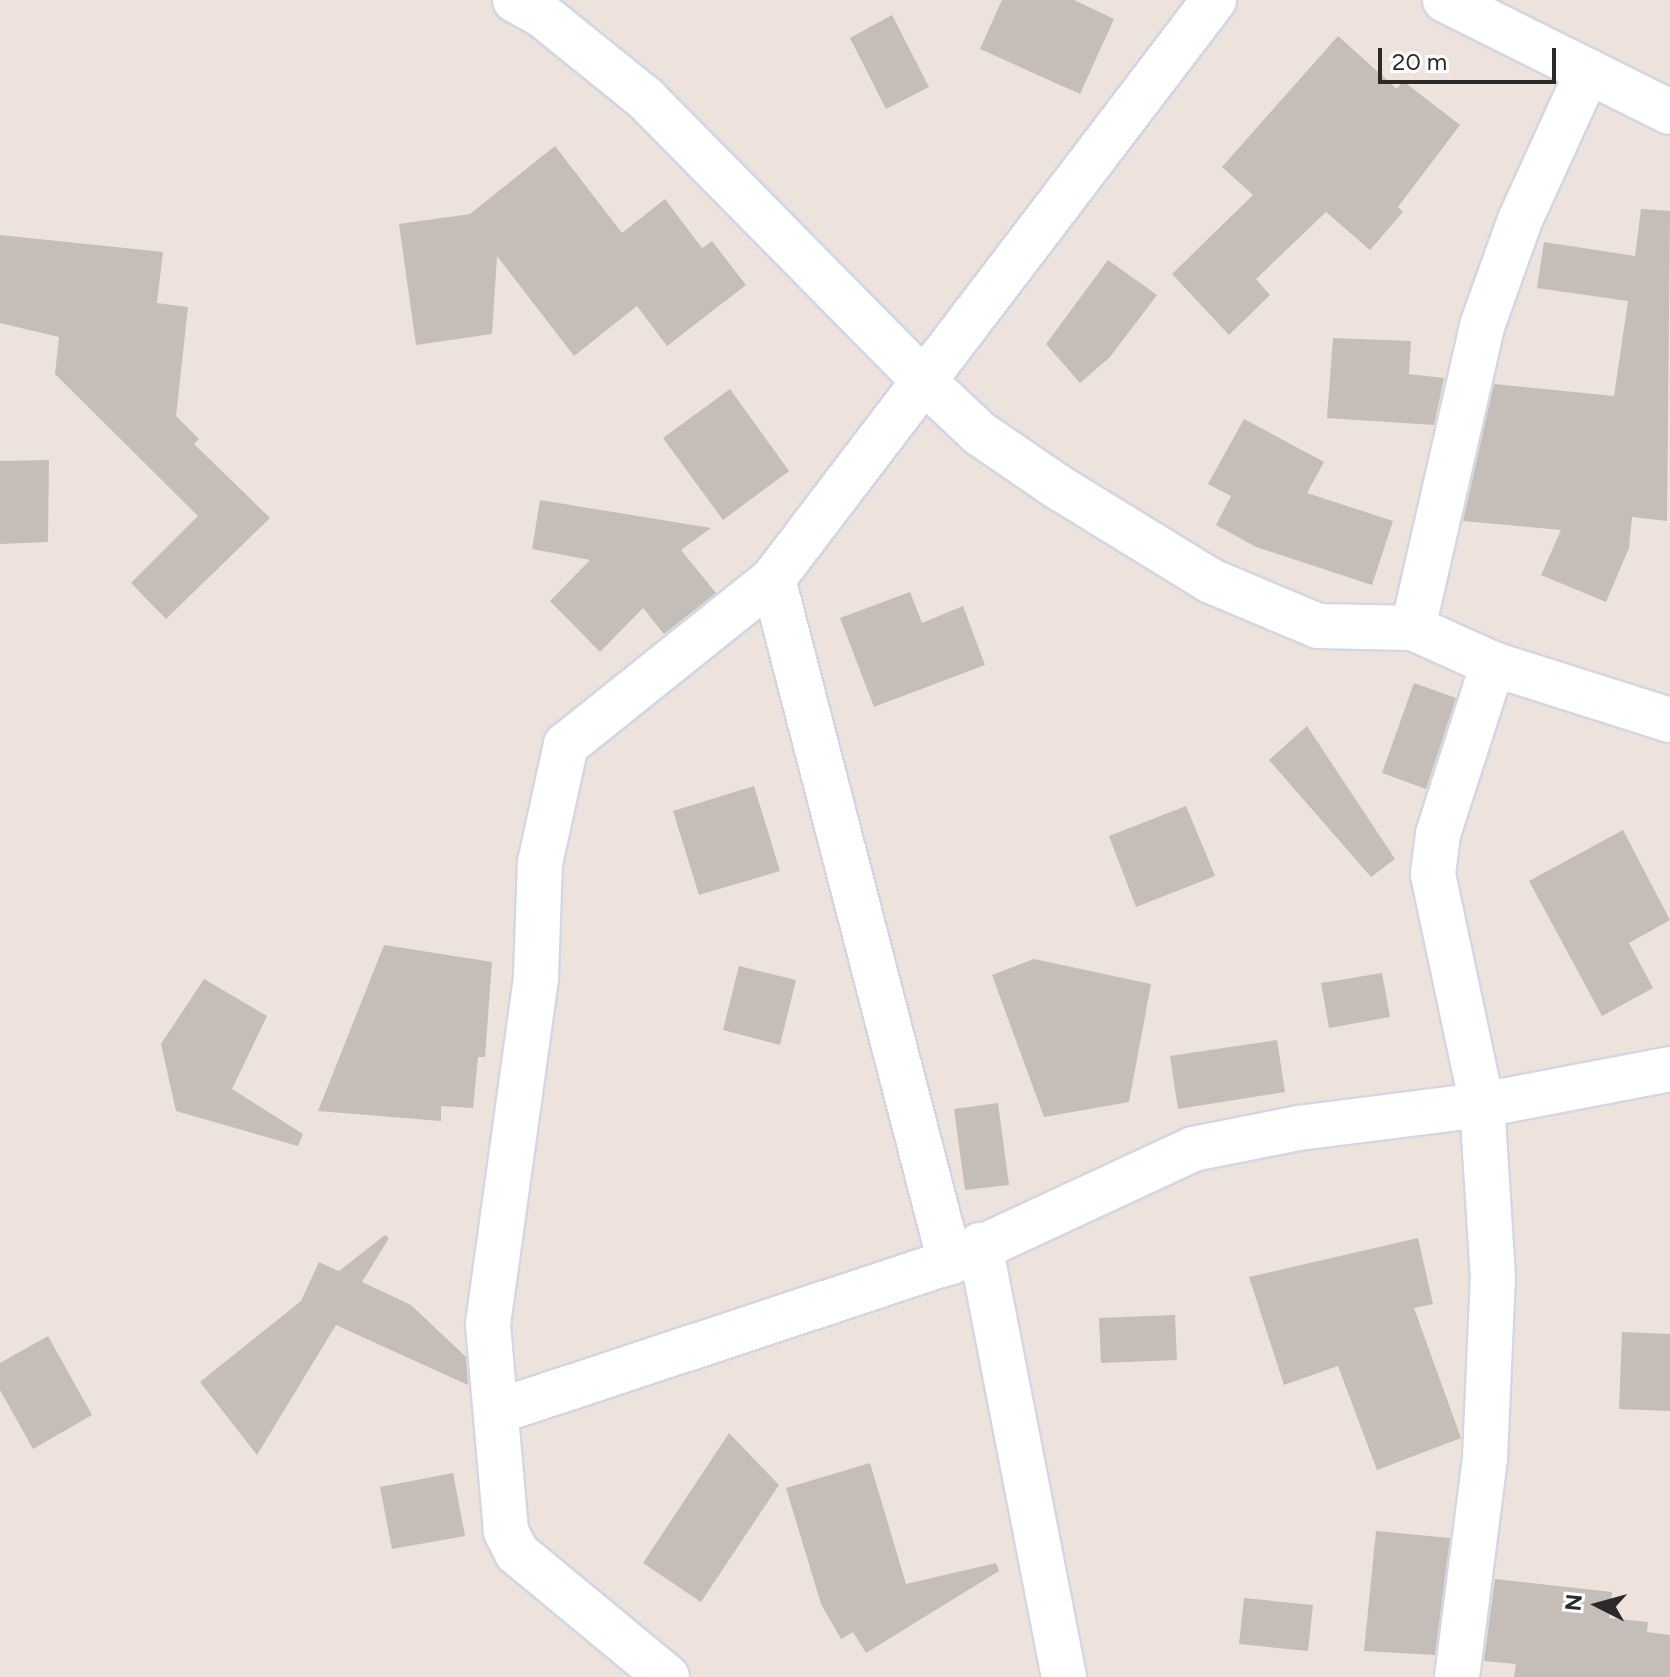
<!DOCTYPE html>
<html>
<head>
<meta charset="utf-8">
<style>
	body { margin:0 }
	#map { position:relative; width:1670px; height:1677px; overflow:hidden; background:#ede3dc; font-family:Figtree,sans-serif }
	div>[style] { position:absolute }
	.building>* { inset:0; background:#c5bdb8 }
	.roads { filter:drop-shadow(2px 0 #d1d8e4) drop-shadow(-2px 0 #d1d8e4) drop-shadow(0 2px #d1d8e4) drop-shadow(0 -2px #d1d8e4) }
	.minor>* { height:44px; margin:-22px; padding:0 22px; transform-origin:22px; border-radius:22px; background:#fff }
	span { translate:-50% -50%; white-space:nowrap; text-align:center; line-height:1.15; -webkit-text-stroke:6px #fff; paint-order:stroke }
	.north { position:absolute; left:1558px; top:1565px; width:80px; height:80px; -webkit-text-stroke:6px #fff; paint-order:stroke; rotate:276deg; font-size:22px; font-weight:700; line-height:32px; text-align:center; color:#2a2a2a }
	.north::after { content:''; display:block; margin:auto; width:28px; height:36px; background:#2a2a2a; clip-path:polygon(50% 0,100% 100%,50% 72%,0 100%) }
	.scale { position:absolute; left:1378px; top:48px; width:178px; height:36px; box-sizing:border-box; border:4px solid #2a2a2a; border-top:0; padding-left:10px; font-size:24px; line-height:28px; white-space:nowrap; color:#2a2a2a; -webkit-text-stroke:6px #fff; paint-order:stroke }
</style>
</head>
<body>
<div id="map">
	<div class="building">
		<i style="clip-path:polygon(1002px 0,1074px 0,1114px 19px,1080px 94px,980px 49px)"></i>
		<i style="clip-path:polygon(892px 15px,929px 87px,886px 109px,850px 38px)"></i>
		<i style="clip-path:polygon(1338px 36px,1397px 89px,1403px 81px,1460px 125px,1398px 207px,1403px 212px,1370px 250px,1326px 212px,1256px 279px,1270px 295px,1229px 335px,1172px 274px,1253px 195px,1222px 167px)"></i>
		<i style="clip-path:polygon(555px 146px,622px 233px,665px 199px,702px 248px,712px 241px,746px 285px,667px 346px,637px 306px,574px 356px,497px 256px,492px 334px,416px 345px,399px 224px,470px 214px)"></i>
		<i style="clip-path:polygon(1641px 209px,1670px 211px,1667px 521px,1632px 517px,1629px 548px,1606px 602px,1541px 575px,1561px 530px,1463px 521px,1494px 384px,1614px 396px,1628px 301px,1537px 288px,1544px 242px,1635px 256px)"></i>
		<i style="clip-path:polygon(0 235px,163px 252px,157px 303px,188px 307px,176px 416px,199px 439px,194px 444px,270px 518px,166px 619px,131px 583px,198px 516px,55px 374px,59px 337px,0 323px)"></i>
		<i style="clip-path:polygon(1108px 260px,1157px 295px,1110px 357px,1080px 383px,1046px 344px)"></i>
		<i style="clip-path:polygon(1333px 338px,1411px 341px,1409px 374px,1444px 378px,1434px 425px,1327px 418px)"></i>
		<i style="clip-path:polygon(730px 389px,789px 471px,723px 520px,663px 438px)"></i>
		<i style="clip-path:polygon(1244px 419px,1324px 462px,1307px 493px,1393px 521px,1372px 585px,1256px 547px,1216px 525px,1231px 496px,1208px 484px)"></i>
		<i style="clip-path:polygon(49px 460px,48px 542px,0 544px,0 461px)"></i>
		<i style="clip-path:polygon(540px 500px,711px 528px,681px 550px,716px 593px,664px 634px,643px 608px,600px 652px,550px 601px,590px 560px,532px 549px)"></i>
		<i style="clip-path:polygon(910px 592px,922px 623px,963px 606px,985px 665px,874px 707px,840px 618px)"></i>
		<i style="clip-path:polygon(1414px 683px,1456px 698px,1426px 789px,1382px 773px)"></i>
		<i style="clip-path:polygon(1307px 726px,1395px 859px,1371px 877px,1269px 760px)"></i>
		<i style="clip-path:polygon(754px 786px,780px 871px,699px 895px,673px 811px)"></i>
		<i style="clip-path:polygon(1186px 806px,1215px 876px,1136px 907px,1109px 836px)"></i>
		<i style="clip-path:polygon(1623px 830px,1670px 920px,1629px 943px,1653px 988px,1602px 1016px,1529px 881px)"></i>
		<i style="clip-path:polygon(384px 945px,492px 962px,485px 1057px,478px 1057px,473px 1108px,441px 1106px,441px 1121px,318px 1111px)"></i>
		<i style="clip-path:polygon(1034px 959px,1151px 984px,1129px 1102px,1044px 1117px,992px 975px)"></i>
		<i style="clip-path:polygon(739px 966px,796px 980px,780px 1045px,723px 1030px)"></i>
		<i style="clip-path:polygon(1382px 973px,1390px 1017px,1329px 1028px,1321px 983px)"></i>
		<i style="clip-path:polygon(204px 979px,267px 1016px,232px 1089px,303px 1134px,298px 1146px,176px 1111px,161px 1044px)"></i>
		<i style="clip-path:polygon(1277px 1040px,1285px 1092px,1178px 1109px,1170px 1056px)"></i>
		<i style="clip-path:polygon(998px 1103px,1009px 1185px,965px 1190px,954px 1109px)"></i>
		<i style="clip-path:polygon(385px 1235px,389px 1238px,362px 1282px,411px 1305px,466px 1357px,468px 1385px,336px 1325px,257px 1455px,200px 1382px,301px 1301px,319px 1262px,339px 1271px)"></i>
		<i style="clip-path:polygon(1418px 1238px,1433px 1304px,1414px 1308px,1461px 1438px,1377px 1470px,1338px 1366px,1284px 1385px,1249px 1277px)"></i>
		<i style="clip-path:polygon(1175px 1315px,1177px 1360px,1101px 1363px,1099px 1318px)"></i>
		<i style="clip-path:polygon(1622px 1332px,1670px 1334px,1670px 1411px,1619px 1409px)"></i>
		<i style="clip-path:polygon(48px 1336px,92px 1415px,33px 1449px,0 1390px,0 1363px)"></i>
		<i style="clip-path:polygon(729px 1433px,779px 1485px,701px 1602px,643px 1563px)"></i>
		<i style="clip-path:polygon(870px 1463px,906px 1584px,996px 1563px,999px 1571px,866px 1653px,853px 1632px,841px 1639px,821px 1604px,786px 1488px)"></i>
		<i style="clip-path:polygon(453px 1473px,465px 1536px,392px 1549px,380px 1487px)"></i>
		<i style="clip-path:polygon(1376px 1531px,1450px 1538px,1435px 1655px,1364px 1651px)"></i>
		<i style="clip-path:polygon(1495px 1579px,1612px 1592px,1609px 1618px,1648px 1622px,1647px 1632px,1670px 1635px,1670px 1677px,1514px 1677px,1516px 1664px,1484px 1661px)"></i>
		<i style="clip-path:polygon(1244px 1598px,1313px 1605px,1308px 1651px,1239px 1644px)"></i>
	</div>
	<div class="roads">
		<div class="minor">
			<i style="left:515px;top:0;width:31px;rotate:29deg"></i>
			<i style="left:542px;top:15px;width:132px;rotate:38.9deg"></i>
			<i style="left:645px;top:98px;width:400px;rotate:45.4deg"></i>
			<i style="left:926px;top:383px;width:73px;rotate:43.3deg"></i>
			<i style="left:979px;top:433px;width:96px;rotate:34.4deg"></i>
			<i style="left:1058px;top:487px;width:180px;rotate:31.6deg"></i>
			<i style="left:1211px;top:581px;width:116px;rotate:22.8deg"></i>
			<i style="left:1318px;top:626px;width:95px;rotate:1.2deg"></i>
			<i style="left:1413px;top:628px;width:88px;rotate:24.2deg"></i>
			<i style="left:1493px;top:664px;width:186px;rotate:17.6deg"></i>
			<i style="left:1445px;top:0;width:251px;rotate:26.5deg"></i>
			<i style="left:773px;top:579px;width:706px;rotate:75.47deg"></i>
			<i style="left:1413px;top:628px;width:310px;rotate:-77.1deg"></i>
			<i style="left:1482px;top:326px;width:113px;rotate:-70.3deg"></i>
			<i style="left:1520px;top:220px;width:164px;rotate:-65.5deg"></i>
			<i style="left:980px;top:1245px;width:440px;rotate:79deg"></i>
			<i style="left:496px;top:1412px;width:478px;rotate:-18.3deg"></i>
			<i style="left:950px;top:1262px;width:268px;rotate:-24.9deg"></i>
			<i style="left:1193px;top:1149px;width:108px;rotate:-11.2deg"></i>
			<i style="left:1299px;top:1128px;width:184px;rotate:-7.2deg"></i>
			<i style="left:1482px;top:1105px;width:191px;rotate:-10.8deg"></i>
			<i style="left:667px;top:1677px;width:195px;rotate:-140.4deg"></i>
			<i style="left:517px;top:1553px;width:25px;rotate:-117deg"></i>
			<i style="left:506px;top:1531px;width:208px;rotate:-95deg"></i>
			<i style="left:488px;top:1324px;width:351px;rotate:-82.1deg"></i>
			<i style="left:536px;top:976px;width:113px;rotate:-88deg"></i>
			<i style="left:540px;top:863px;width:121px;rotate:-77.6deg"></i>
			<i style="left:566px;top:745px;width:265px;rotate:-38.7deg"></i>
			<i style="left:773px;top:579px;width:728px;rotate:-52.7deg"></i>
			<i style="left:1457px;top:1677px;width:221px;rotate:-82.7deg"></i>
			<i style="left:1485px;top:1458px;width:180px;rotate:-87.5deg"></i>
			<i style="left:1493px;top:1278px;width:173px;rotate:-93.6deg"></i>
			<i style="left:1482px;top:1105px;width:236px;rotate:-102deg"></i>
			<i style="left:1433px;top:874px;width:40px;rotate:-82.9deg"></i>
			<i style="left:1438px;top:834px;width:179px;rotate:-72.1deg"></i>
		</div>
	</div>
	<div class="north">N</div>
	<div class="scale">20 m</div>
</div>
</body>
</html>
